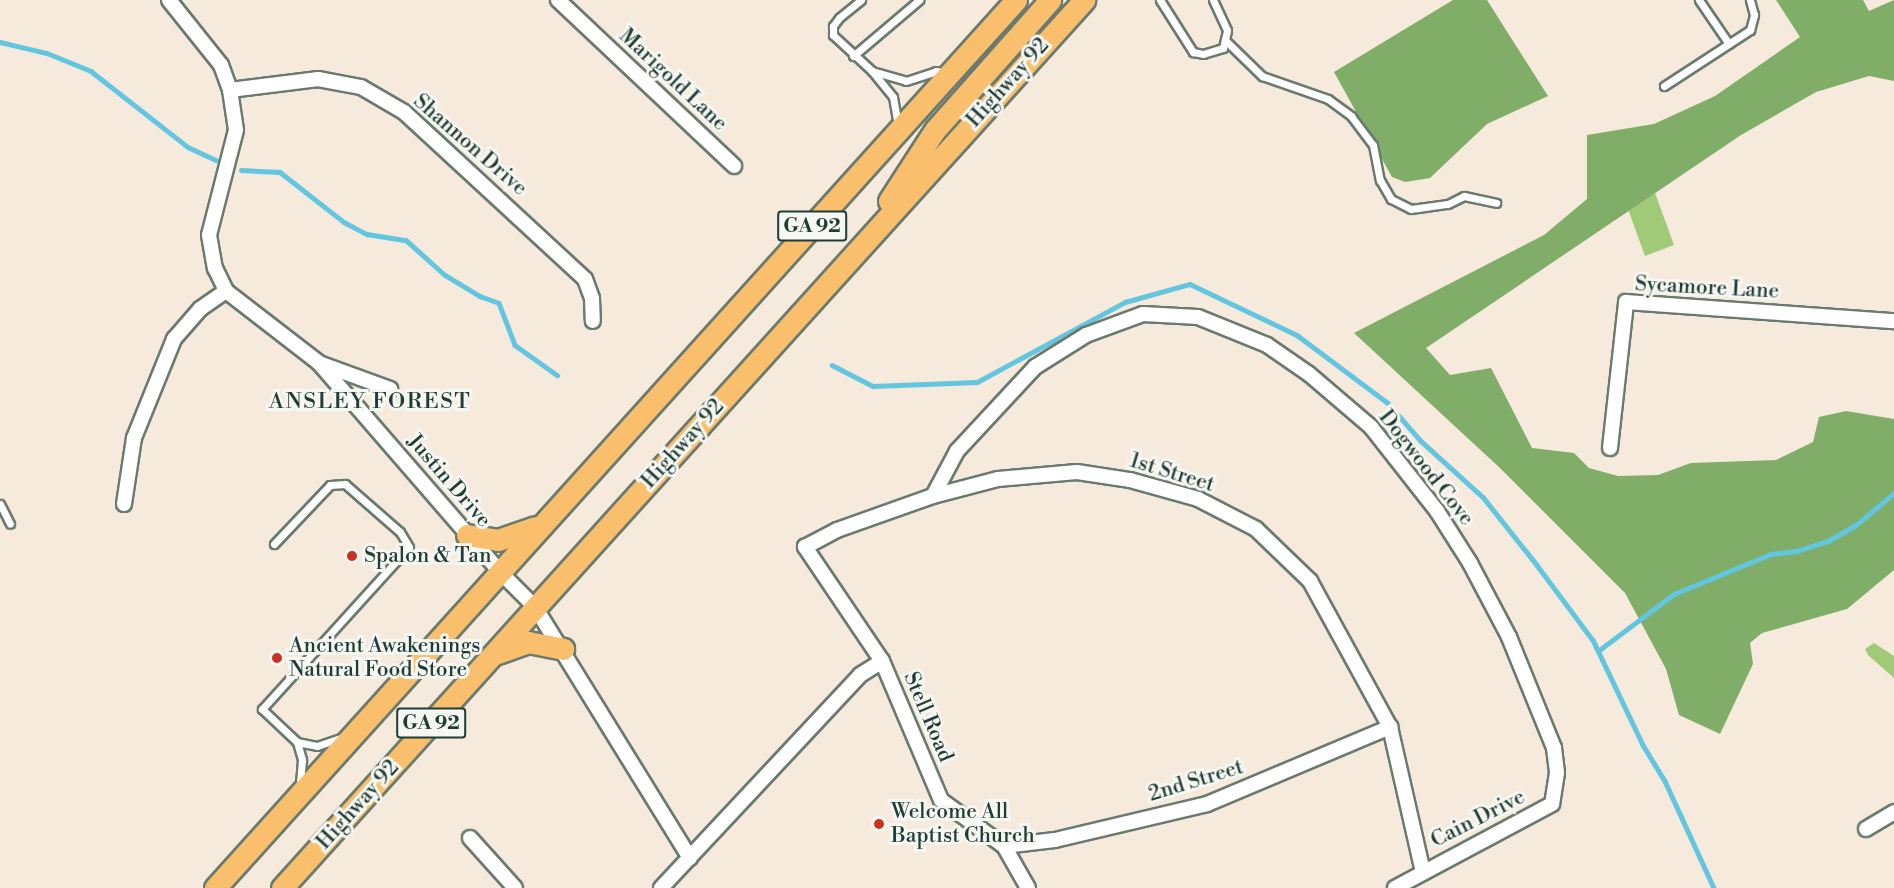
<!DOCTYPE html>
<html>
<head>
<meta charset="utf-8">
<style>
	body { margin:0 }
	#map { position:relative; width:1894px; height:888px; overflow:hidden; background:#f5eadb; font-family:"Libre Bodoni",serif }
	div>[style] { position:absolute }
	.green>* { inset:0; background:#a0ca77 }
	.forest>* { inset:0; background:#80ae68 }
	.stream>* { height:4.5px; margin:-2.25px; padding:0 2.25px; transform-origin:2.25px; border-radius:2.25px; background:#62c6e0 }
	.roads { filter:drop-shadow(2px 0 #6a7a6e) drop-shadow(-2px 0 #6a7a6e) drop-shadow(0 2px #6a7a6e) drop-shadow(0 -2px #6a7a6e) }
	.service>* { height:7px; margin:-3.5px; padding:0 3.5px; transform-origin:3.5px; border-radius:3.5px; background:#fff }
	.minor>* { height:14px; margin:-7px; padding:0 7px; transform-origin:7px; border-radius:7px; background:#fff }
	.primary>* { height:21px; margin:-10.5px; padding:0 10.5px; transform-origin:10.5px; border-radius:10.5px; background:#f9bf6d }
	.dots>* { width:16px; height:16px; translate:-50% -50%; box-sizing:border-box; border:3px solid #f6f6f2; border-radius:50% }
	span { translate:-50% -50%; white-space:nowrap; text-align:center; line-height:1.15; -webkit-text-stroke:6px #f6f6f2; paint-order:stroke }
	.shield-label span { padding:2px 4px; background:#f6f6f2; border:2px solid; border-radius:4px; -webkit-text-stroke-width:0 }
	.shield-label { font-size:20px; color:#1f3d34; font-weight:700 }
	.street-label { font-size:21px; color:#1f3d34 }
	.poi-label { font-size:21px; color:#1f3d34 }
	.left { translate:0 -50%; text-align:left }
	.neighbourhood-label { font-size:22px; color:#1f3d34; letter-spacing:1.5px }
</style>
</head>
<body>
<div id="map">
	<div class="green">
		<i style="clip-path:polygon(1655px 193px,1674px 245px,1645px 256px,1628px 209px)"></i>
		<i style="clip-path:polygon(1874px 643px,1894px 656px,1894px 678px,1868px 655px,1865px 649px)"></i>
	</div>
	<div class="forest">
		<i style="clip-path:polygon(1453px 0,1487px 0,1548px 96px,1487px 124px,1430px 178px,1405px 182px,1392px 177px,1334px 72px)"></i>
		<i style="clip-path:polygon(1776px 0,1863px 0,1869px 11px,1894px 0,1894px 81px,1869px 76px,1816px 92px,1741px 135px,1426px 348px,1450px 375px,1491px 368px,1532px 448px,1574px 453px,1589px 468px,1618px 476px,1658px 475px,1691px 463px,1776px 460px,1813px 442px,1819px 417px,1846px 411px,1894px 419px,1894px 570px,1847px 609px,1762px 633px,1750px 643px,1753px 664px,1720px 734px,1679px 715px,1666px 669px,1625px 593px,1500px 468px,1354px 333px,1544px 235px,1587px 199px,1587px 135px,1654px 124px,1715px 96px,1800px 37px)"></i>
	</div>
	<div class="stream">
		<i style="left:0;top:42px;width:48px;rotate:13.2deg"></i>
		<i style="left:47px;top:53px;width:48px;rotate:22.2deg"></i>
		<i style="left:91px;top:71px;width:123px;rotate:38.1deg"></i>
		<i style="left:188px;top:147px;width:31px;rotate:25deg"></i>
		<i style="left:241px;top:170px;width:39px;rotate:3deg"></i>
		<i style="left:280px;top:172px;width:81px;rotate:38deg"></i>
		<i style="left:344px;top:222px;width:26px;rotate:28deg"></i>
		<i style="left:367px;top:234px;width:39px;rotate:9deg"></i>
		<i style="left:406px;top:240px;width:52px;rotate:41.9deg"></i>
		<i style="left:445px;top:275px;width:41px;rotate:31deg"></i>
		<i style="left:480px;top:296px;width:20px;rotate:20deg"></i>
		<i style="left:499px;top:303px;width:45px;rotate:69.1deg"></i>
		<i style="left:515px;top:345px;width:52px;rotate:35.5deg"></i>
		<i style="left:832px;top:365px;width:46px;rotate:27.1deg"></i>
		<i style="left:873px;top:386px;width:104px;rotate:-2.2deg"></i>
		<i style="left:977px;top:382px;width:168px;rotate:-28.4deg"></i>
		<i style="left:1125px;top:302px;width:67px;rotate:-15.5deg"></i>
		<i style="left:1190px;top:284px;width:119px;rotate:25.5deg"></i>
		<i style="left:1297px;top:335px;width:114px;rotate:36.8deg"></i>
		<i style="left:1388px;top:403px;width:50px;rotate:49deg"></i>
		<i style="left:1421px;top:441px;width:84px;rotate:42.1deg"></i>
		<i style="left:1483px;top:497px;width:87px;rotate:51.5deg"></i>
		<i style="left:1537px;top:565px;width:94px;rotate:53.3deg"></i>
		<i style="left:1593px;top:640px;width:116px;rotate:64.5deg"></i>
		<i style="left:1643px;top:745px;width:42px;rotate:58.6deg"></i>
		<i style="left:1665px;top:781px;width:118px;rotate:65.4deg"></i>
		<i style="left:1598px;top:651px;width:95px;rotate:-36.9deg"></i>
		<i style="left:1674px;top:594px;width:105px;rotate:-22.4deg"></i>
		<i style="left:1771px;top:554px;width:26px;rotate:-7deg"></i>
		<i style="left:1797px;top:551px;width:33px;rotate:-18deg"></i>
		<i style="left:1828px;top:541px;width:32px;rotate:-30deg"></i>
		<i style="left:1856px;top:525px;width:50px;rotate:-40.1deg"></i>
	</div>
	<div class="roads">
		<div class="service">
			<i style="left:861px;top:0;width:28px;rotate:141deg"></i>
			<i style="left:839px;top:18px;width:10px;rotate:127deg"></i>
			<i style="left:833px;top:26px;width:9px;rotate:90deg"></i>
			<i style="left:833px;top:35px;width:53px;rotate:42.7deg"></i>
			<i style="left:872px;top:71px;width:33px;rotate:51deg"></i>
			<i style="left:893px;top:97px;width:28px;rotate:80deg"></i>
			<i style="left:1160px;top:0;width:62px;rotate:57.6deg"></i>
			<i style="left:1193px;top:52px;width:10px;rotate:11deg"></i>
			<i style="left:1203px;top:54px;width:21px;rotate:-17deg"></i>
			<i style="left:1223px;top:48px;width:18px;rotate:-77deg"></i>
			<i style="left:1227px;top:30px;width:33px;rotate:-115deg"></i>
			<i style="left:1699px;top:0;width:53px;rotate:55.7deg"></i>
			<i style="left:1225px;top:40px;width:52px;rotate:44.2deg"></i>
			<i style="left:1262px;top:76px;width:70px;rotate:19.2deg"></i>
			<i style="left:1328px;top:99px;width:29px;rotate:36deg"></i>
			<i style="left:1351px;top:116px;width:36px;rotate:53deg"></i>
			<i style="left:1373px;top:145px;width:36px;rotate:79deg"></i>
			<i style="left:1380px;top:180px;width:22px;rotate:60deg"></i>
			<i style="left:1391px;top:199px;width:22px;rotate:27deg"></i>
			<i style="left:1411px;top:209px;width:37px;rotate:-8deg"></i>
			<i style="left:1448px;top:204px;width:18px;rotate:-27deg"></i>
			<i style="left:1464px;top:196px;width:33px;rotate:12deg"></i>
			<i style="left:853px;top:56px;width:87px;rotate:-40.3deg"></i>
			<i style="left:872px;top:71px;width:35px;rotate:16deg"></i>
			<i style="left:906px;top:81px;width:32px;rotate:-18deg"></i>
			<i style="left:936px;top:71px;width:10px;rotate:11deg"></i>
			<i style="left:1664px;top:86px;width:103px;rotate:-33.1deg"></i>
			<i style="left:1750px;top:30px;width:16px;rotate:-75deg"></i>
			<i style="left:1754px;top:15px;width:16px;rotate:-105deg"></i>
			<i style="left:0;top:504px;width:22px;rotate:63deg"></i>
			<i style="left:274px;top:544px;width:81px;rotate:-46.5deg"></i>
			<i style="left:330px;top:485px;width:15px;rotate:-4deg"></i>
			<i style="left:345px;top:484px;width:73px;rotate:41.1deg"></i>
			<i style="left:400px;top:532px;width:17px;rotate:59deg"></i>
			<i style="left:409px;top:547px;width:219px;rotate:132.2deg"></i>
			<i style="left:262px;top:709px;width:48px;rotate:43.3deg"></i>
			<i style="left:297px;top:742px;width:20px;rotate:11deg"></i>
			<i style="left:317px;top:746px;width:24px;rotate:-19deg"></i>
			<i style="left:297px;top:742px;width:19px;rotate:74deg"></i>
			<i style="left:302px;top:760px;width:24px;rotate:95deg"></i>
		</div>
		<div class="minor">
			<i style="left:169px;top:0;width:83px;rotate:51.3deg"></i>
			<i style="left:221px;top:65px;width:27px;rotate:70deg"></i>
			<i style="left:230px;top:90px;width:40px;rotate:81.5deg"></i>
			<i style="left:236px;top:130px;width:108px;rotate:104.4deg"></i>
			<i style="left:209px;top:235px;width:34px;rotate:80deg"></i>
			<i style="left:215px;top:268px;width:25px;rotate:64deg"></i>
			<i style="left:226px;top:291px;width:118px;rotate:37.7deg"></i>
			<i style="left:319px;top:363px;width:76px;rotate:20.1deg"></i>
			<i style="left:558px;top:0;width:242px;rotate:43.3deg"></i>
			<i style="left:230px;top:90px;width:89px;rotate:-7.1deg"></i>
			<i style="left:318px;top:79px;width:44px;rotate:10.5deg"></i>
			<i style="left:361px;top:87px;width:50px;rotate:30.2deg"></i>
			<i style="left:404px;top:112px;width:246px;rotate:42.7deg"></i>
			<i style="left:585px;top:279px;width:20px;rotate:70deg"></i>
			<i style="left:592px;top:298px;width:23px;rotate:88deg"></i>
			<i style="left:319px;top:363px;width:276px;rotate:49.1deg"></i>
			<i style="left:500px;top:572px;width:49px;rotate:45deg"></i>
			<i style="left:535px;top:607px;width:295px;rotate:58.3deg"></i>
			<i style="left:1610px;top:448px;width:147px;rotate:-83.7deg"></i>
			<i style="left:1626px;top:302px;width:269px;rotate:4.1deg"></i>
			<i style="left:933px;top:496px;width:51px;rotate:-61.9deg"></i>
			<i style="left:957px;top:451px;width:115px;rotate:-47.1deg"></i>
			<i style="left:1035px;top:367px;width:60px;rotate:-32.1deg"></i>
			<i style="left:1086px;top:335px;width:61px;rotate:-20.2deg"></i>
			<i style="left:1143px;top:314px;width:55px;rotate:3.1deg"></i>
			<i style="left:1198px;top:317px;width:74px;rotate:22.1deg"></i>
			<i style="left:1267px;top:345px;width:51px;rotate:34.6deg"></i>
			<i style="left:1309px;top:374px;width:82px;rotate:40.5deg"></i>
			<i style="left:1371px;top:427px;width:107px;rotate:51.8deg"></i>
			<i style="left:1437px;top:511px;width:62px;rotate:57.6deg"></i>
			<i style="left:1470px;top:563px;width:84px;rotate:62.2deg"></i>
			<i style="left:1509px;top:637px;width:120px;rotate:67.9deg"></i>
			<i style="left:1554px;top:748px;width:25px;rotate:83deg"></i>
			<i style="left:1557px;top:773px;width:31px;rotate:99deg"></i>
			<i style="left:1552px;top:804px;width:178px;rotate:151.9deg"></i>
			<i style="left:124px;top:504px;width:67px;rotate:-81.4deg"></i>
			<i style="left:134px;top:438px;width:107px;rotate:-68deg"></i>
			<i style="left:174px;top:339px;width:40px;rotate:-49deg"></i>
			<i style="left:200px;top:309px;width:32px;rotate:-35deg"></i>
			<i style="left:1866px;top:829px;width:33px;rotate:-31deg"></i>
			<i style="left:470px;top:838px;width:67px;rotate:48deg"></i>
			<i style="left:1004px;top:846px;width:51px;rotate:-6.7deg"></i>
			<i style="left:1055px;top:840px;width:156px;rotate:-13.3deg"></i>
			<i style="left:1207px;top:804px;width:199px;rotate:-22.8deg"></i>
			<i style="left:661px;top:888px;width:291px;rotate:-46.9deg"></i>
			<i style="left:860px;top:675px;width:26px;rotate:-32deg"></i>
			<i style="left:1028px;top:888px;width:48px;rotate:-119.7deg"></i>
			<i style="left:1004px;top:846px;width:78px;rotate:-143.9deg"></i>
			<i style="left:941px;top:800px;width:151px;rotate:-113deg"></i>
			<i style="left:882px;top:661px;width:138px;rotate:-124deg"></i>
			<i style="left:805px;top:547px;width:36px;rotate:-28deg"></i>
			<i style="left:837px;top:530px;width:102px;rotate:-19.5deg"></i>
			<i style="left:933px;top:496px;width:67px;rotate:-14.7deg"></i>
			<i style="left:998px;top:479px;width:79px;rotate:-5.1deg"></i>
			<i style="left:1077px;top:472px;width:54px;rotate:8.6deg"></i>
			<i style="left:1130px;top:480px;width:71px;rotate:15.6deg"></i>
			<i style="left:1198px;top:499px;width:65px;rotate:27.3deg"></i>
			<i style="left:1256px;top:529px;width:75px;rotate:43.9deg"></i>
			<i style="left:1310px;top:581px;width:166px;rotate:61.3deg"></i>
			<i style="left:1390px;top:727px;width:149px;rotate:77.2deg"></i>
		</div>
		<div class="primary">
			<i style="left:889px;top:201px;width:85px;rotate:-57.1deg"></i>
			<i style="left:935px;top:130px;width:174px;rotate:-48.5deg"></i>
			<i style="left:467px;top:535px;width:31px;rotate:9deg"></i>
			<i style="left:498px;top:540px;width:39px;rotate:-19deg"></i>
			<i style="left:498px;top:653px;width:32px;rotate:-20deg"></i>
			<i style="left:528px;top:642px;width:36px;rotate:11deg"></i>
			<i style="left:215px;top:888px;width:1196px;rotate:-47.95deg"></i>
			<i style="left:282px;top:888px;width:1197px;rotate:-47.91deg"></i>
		</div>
	</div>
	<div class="dots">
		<i style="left:352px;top:556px;background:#c8321e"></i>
		<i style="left:277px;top:658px;background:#c8321e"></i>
		<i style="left:879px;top:824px;background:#c8321e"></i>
	</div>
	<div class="shield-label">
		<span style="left:812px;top:226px">GA 92</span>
		<span style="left:431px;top:723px">GA 92</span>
	</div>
	<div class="street-label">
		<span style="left:673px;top:80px;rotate:43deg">Marigold Lane</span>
		<span style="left:1008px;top:83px;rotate:-48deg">Highway 92</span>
		<span style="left:470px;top:145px;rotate:41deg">Shannon Drive</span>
		<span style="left:1707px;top:288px;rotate:3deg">Sycamore Lane</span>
		<span style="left:683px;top:444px;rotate:-48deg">Highway 92</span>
		<span style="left:1426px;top:468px;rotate:52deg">Dogwood Cove</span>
		<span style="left:1172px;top:473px;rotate:17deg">1st Street</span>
		<span style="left:449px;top:481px;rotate:49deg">Justin Drive</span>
		<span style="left:928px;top:717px;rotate:67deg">Stell Road</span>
		<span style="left:1196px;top:781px;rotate:-17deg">2nd Street</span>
		<span style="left:358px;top:805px;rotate:-48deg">Highway 92</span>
		<span style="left:1478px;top:819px;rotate:-27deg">Cain Drive</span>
	</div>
	<div class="poi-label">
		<span class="left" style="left:364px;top:556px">Spalon &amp; Tan</span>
		<span class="left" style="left:289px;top:658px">Ancient Awakenings<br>Natural Food Store</span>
		<span class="left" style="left:891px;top:824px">Welcome All<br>Baptist Church</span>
	</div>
	<div class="neighbourhood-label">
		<span style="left:370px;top:402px">ANSLEY FOREST</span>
	</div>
</div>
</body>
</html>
